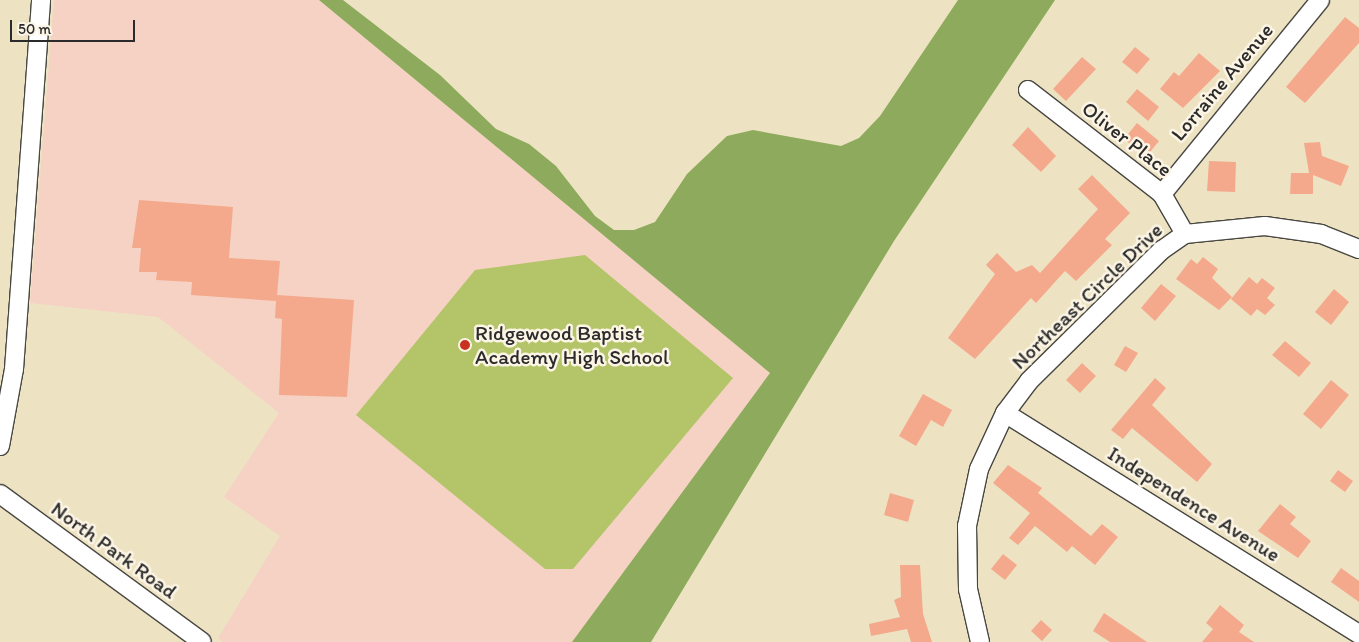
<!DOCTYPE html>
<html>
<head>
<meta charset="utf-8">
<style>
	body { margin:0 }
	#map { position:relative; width:1359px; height:642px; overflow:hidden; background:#ede3c3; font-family:Itim,sans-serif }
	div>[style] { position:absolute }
	.built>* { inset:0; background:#f6d2c5 }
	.green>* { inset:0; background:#b3c568 }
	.forest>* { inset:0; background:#8eaa5c }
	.building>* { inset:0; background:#f4a98c }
	.roads { filter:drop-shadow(1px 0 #484742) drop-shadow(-1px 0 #484742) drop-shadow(0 1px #484742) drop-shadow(0 -1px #484742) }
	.minor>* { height:18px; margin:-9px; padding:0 9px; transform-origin:9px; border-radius:9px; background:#fff }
	.dots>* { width:14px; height:14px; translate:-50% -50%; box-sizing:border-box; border:2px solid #fcf5e5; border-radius:50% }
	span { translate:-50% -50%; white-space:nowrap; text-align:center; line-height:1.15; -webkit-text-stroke:5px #fcf5e5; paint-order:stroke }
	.street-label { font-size:21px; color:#2b2b2b }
	.poi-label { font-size:21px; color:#2b2b2b }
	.left { translate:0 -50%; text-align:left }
	.scale { position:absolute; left:10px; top:20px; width:125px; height:22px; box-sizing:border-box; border:2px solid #2b2b2b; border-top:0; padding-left:6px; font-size:15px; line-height:18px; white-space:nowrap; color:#2b2b2b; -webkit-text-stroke:4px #fcf5e5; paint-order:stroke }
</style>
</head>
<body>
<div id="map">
	<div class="built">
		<i style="clip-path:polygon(54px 0,319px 0,770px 373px,572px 642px,223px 642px,218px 638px,280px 536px,224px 497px,279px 413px,158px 317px,30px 303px)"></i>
	</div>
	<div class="green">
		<i style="clip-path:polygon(585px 255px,733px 378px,573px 569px,545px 569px,356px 415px,475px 270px)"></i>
	</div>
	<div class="forest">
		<i style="clip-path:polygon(319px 0,343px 0,440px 75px,496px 129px,529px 144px,556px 166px,595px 216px,614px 230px,634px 230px,655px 222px,687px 174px,727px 136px,753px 130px,841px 146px,859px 138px,880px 116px,958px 0,1055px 0,894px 241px,651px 642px,572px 642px,770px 373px)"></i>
	</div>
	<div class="building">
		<i style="clip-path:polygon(1345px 17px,1359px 28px,1359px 43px,1305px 103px,1286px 87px)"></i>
		<i style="clip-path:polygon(1135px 47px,1150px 59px,1137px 74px,1122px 62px)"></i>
		<i style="clip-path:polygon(1199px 53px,1220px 71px,1183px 108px,1160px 89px,1174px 72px,1179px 76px)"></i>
		<i style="clip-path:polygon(1082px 57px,1096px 69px,1066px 101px,1053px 89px)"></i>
		<i style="clip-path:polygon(1137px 89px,1159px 107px,1148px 121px,1126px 102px)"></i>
		<i style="clip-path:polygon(1137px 123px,1159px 141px,1146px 157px,1124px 139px)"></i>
		<i style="clip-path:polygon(1028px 127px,1056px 156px,1041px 172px,1012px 145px)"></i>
		<i style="clip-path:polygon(1320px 142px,1322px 156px,1349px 166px,1341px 186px,1313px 175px,1313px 194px,1290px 194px,1291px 173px,1309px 173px,1304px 143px)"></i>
		<i style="clip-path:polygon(1209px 161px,1236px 162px,1235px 192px,1207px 191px)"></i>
		<i style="clip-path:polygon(1092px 175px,1130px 213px,1105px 239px,1112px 245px,1076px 281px,1065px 271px,1036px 303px,1031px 298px,975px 359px,948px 338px,995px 274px,986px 265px,997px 253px,1016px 272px,1032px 265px,1040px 273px,1098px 209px,1078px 189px)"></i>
		<i style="clip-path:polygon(139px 200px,233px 207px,229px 258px,280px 261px,277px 295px,354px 300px,347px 397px,279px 395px,282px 319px,275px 318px,276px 301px,191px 295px,192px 282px,156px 280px,157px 272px,139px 272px,141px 248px,132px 248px)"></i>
		<i style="clip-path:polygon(1203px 257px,1218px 269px,1212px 278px,1232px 297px,1219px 310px,1176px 279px,1191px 259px,1197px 264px)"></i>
		<i style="clip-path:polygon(1249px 277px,1257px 284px,1262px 278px,1275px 288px,1267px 298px,1275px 305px,1265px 315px,1257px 309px,1251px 316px,1231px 299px)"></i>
		<i style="clip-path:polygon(1161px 284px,1176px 296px,1155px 321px,1141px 308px)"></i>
		<i style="clip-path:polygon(1334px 289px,1349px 302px,1331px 325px,1315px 312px)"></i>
		<i style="clip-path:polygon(1285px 341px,1311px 363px,1299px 377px,1272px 355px)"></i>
		<i style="clip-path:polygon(1125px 346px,1138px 353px,1126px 372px,1114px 365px)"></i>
		<i style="clip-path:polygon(1082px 363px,1096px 376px,1080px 393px,1066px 380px)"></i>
		<i style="clip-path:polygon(1155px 378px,1166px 388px,1152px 405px,1212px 464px,1197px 482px,1132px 428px,1123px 439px,1111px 430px)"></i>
		<i style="clip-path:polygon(1331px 380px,1349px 395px,1321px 429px,1303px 414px)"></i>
		<i style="clip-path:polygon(923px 394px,952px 410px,943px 427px,931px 420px,916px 446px,899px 436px)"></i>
		<i style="clip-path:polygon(1008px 465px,1042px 488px,1038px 493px,1091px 536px,1102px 524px,1118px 537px,1095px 565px,1072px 546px,1067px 552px,1035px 526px,1018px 545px,1009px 538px,1030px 513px,993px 483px)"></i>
		<i style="clip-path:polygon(1338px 470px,1353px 481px,1345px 492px,1330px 481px)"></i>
		<i style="clip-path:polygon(890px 493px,914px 500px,908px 522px,884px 515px)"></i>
		<i style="clip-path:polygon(1280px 504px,1296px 517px,1290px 524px,1311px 541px,1298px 558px,1258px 531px)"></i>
		<i style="clip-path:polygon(1003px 554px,1017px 565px,1005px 580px,991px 569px)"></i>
		<i style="clip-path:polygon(900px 565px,920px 565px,923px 614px,932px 642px,911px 642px,907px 629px,871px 636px,869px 624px,900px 617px,894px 600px,901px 597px)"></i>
		<i style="clip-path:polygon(1341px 568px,1359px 581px,1359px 602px,1331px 582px)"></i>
		<i style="clip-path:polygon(1220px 605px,1244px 625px,1239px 632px,1254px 642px,1202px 642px,1213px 629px,1206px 623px)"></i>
		<i style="clip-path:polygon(1104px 613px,1147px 642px,1110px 642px,1093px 631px)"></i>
		<i style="clip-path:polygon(1041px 620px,1052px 630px,1042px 641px,1031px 631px)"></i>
	</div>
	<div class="roads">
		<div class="minor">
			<i style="left:1028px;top:90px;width:170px;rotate:37.8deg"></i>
			<i style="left:1162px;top:194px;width:46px;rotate:60.1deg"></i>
			<i style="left:1162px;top:194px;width:250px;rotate:-50.8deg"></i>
			<i style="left:1005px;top:413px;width:417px;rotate:32deg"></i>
			<i style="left:0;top:446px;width:78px;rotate:-79.7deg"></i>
			<i style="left:14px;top:369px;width:370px;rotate:-85.8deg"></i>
			<i style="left:0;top:494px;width:250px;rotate:36.2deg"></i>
			<i style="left:980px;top:642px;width:54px;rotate:-102.8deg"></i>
			<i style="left:968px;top:589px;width:63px;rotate:-90.9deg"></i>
			<i style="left:967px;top:526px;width:58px;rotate:-78.1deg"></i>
			<i style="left:979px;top:469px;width:62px;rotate:-65.1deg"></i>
			<i style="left:1005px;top:413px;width:40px;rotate:-53deg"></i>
			<i style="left:1029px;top:381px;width:187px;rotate:-44.6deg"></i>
			<i style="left:1162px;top:250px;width:28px;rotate:-35deg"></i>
			<i style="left:1185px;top:234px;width:80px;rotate:-5.7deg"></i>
			<i style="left:1265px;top:226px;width:57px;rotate:8.1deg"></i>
			<i style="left:1321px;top:234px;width:41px;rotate:21.5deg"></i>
		</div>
	</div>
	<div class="dots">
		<i style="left:465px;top:345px;background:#c8321e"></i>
	</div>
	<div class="street-label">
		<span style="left:1222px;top:82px;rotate:-50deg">Lorraine Avenue</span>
		<span style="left:1127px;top:139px;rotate:38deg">Oliver Place</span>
		<span style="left:1087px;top:296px;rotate:-44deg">Northeast Circle Drive</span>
		<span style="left:1194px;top:504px;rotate:32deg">Independence Avenue</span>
		<span style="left:114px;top:550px;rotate:36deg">North Park Road</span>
	</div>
	<div class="poi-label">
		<span class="left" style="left:475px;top:345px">Ridgewood Baptist<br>Academy High School</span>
	</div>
	<div class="scale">50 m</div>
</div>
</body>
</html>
